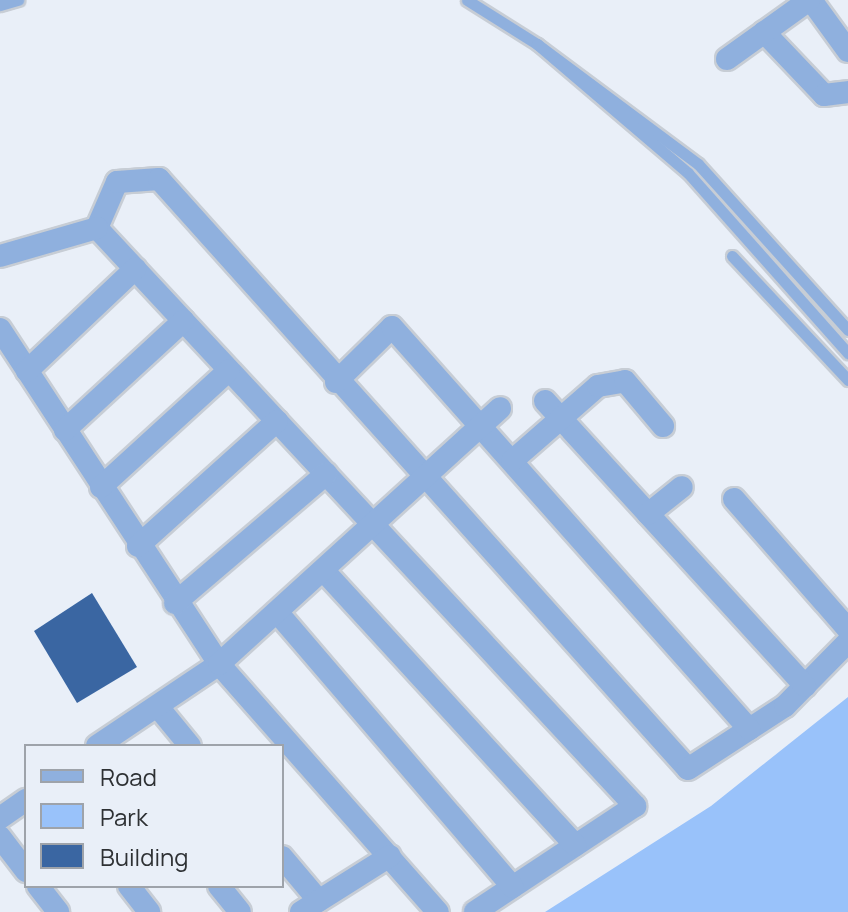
<!DOCTYPE html>
<html>
<head>
<meta charset="utf-8">
<style>
	body { margin:0 }
	#map { position:relative; width:848px; height:912px; overflow:hidden; background:#e9eff8; font-family:Manrope,sans-serif }
	div>[style] { position:absolute }
	.green>* { inset:0; background:#99c2fa }
	.building>* { inset:0; background:#3a66a2 }
	.roads { filter:drop-shadow(2px 0 #c7cdd5) drop-shadow(-2px 0 #c7cdd5) drop-shadow(0 2px #c7cdd5) drop-shadow(0 -2px #c7cdd5) }
	.lane>* { height:11px; margin:-5.5px; padding:0 5.5px; transform-origin:5.5px; border-radius:5.5px; background:#8fb0de }
	.street>* { height:22px; margin:-11px; padding:0 11px; transform-origin:11px; border-radius:11px; background:#8fb0de }
	span { translate:-50% -50%; white-space:nowrap; text-align:center; line-height:1.15; -webkit-text-stroke:8px #e9eff8; paint-order:stroke }
	.legend { position:absolute; left:24px; top:744px; width:260px; height:144px; box-sizing:border-box; background:#e9eff8; border:2px solid #9ea3aa; margin:0; padding:10px 14px; list-style:none; font-size:24px; color:#2e3134 }
	.legend li { display:flex; align-items:center; gap:16px; height:40px }
	.legend b { width:40px; border:2px solid #9ea3aa }
</style>
</head>
<body>
<div id="map">
	<div class="green">
		<i style="clip-path:polygon(848px 697px,848px 912px,545px 912px,711px 806px)"></i>
	</div>
	<div class="building">
		<i style="clip-path:polygon(92px 593px,137px 667px,77px 703px,34px 631px)"></i>
	</div>
	<div class="roads">
		<div class="lane">
			<i style="left:467px;top:0;width:83px;rotate:32.2deg"></i>
			<i style="left:0;top:5px;width:19px;rotate:-16deg"></i>
			<i style="left:732px;top:256px;width:170px;rotate:46.9deg"></i>
			<i style="left:848px;top:330px;width:224px;rotate:-132.1deg"></i>
			<i style="left:698px;top:164px;width:201px;rotate:-143.3deg"></i>
			<i style="left:537px;top:44px;width:199px;rotate:40.5deg"></i>
			<i style="left:688px;top:173px;width:241px;rotate:48.4deg"></i>
		</div>
		<div class="street">
			<i style="left:811px;top:0;width:63px;rotate:54deg"></i>
			<i style="left:764px;top:32px;width:87px;rotate:46.4deg"></i>
			<i style="left:824px;top:95px;width:24px;rotate:-7deg"></i>
			<i style="left:727px;top:59px;width:101px;rotate:-35.7deg"></i>
			<i style="left:97px;top:228px;width:50px;rotate:-66.5deg"></i>
			<i style="left:117px;top:182px;width:42px;rotate:-4.1deg"></i>
			<i style="left:159px;top:179px;width:792px;rotate:48.12deg"></i>
			<i style="left:688px;top:769px;width:116px;rotate:-33deg"></i>
			<i style="left:785px;top:706px;width:90px;rotate:-45.5deg"></i>
			<i style="left:97px;top:228px;width:790px;rotate:47.05deg"></i>
			<i style="left:635px;top:806px;width:192px;rotate:146.5deg"></i>
			<i style="left:0;top:256px;width:101px;rotate:-16.1deg"></i>
			<i style="left:0;top:329px;width:400px;rotate:56.8deg"></i>
			<i style="left:219px;top:664px;width:331px;rotate:48.6deg"></i>
			<i style="left:27px;top:371px;width:149px;rotate:-43.4deg"></i>
			<i style="left:336px;top:382px;width:78px;rotate:-44.5deg"></i>
			<i style="left:392px;top:327px;width:538px;rotate:48.39deg"></i>
			<i style="left:545px;top:401px;width:386px;rotate:47.6deg"></i>
			<i style="left:65px;top:430px;width:161px;rotate:-42.7deg"></i>
			<i style="left:512px;top:461px;width:114px;rotate:-41.1deg"></i>
			<i style="left:598px;top:386px;width:27px;rotate:-10deg"></i>
			<i style="left:625px;top:381px;width:59px;rotate:49.8deg"></i>
			<i style="left:101px;top:487px;width:173px;rotate:-42.4deg"></i>
			<i style="left:734px;top:499px;width:173px;rotate:48.8deg"></i>
			<i style="left:648px;top:514px;width:43px;rotate:-38.5deg"></i>
			<i style="left:138px;top:546px;width:187px;rotate:-42deg"></i>
			<i style="left:324px;top:571px;width:372px;rotate:47.5deg"></i>
			<i style="left:175px;top:603px;width:199px;rotate:-40.5deg"></i>
			<i style="left:277px;top:612px;width:362px;rotate:49.4deg"></i>
			<i style="left:158px;top:707px;width:50px;rotate:50.6deg"></i>
			<i style="left:97px;top:746px;width:147px;rotate:-33.9deg"></i>
			<i style="left:219px;top:664px;width:380px;rotate:-42.3deg"></i>
			<i style="left:0;top:818px;width:32px;rotate:-35deg"></i>
			<i style="left:0;top:837px;width:43px;rotate:52.6deg"></i>
			<i style="left:282px;top:857px;width:57px;rotate:49.9deg"></i>
			<i style="left:38px;top:886px;width:33px;rotate:52deg"></i>
			<i style="left:129px;top:886px;width:33px;rotate:52deg"></i>
			<i style="left:219px;top:886px;width:33px;rotate:51deg"></i>
			<i style="left:301px;top:912px;width:105px;rotate:-32.2deg"></i>
		</div>
	</div>
	<ul class="legend">
	<li><b style="height:10px;background:#8fb0de"></b>Road</li>
	<li><b style="height:22px;background:#99c2fa"></b>Park</li>
	<li><b style="height:22px;background:#3a66a2"></b>Building</li>
	</ul>
</div>
</body>
</html>
